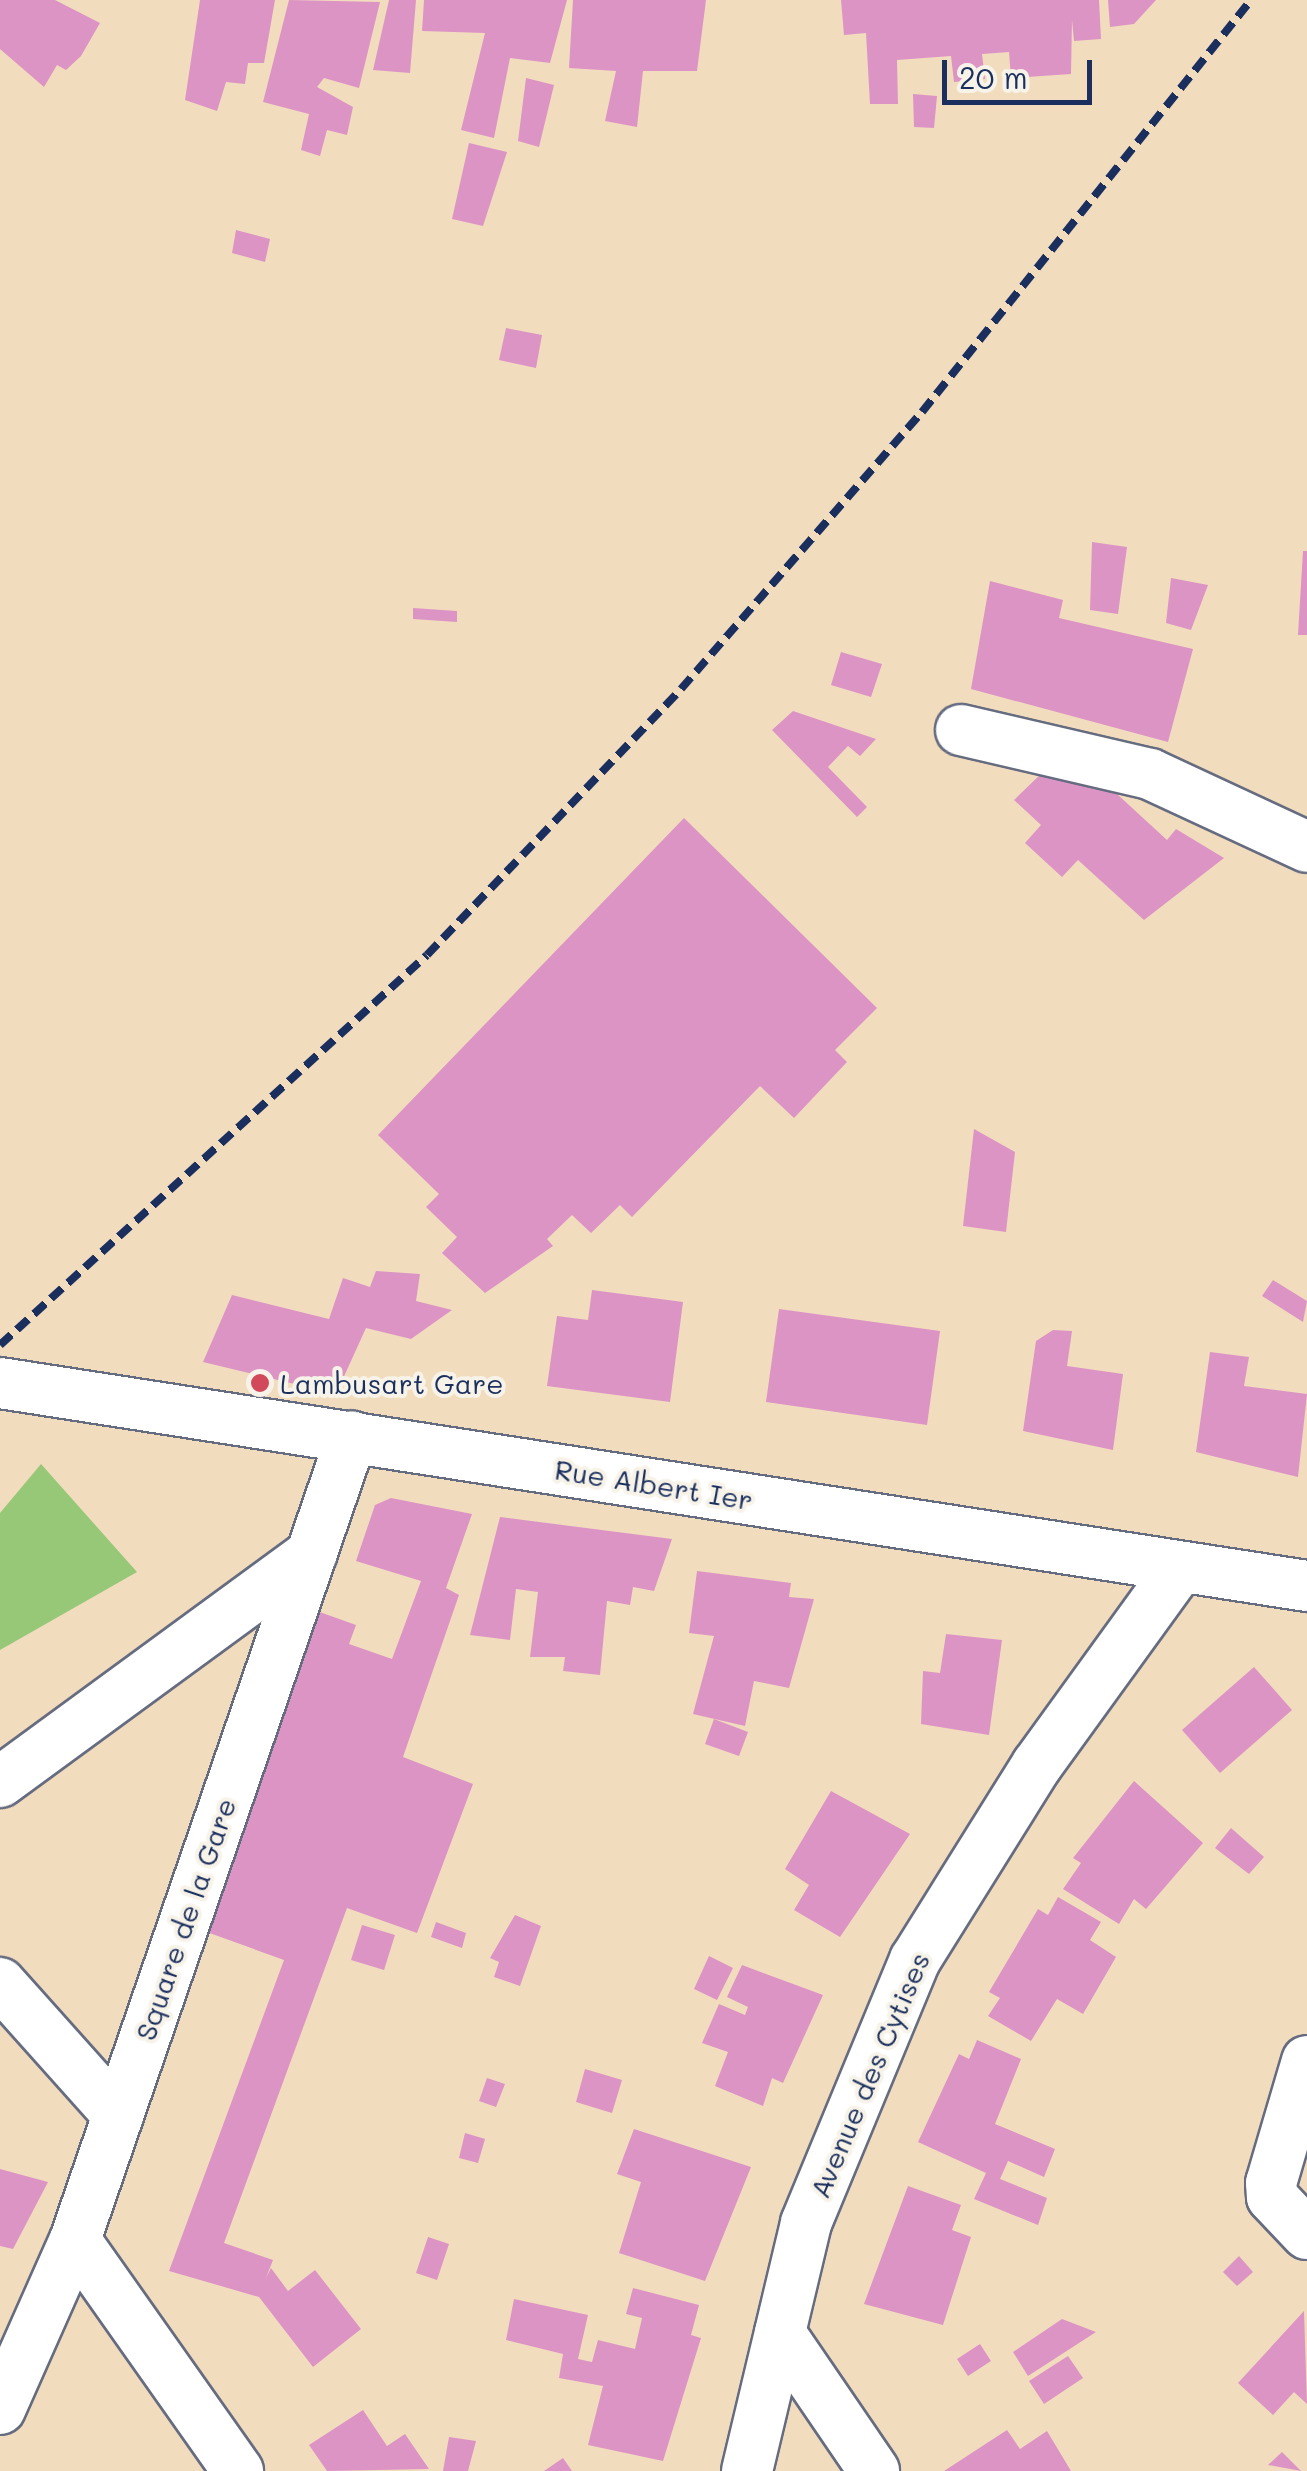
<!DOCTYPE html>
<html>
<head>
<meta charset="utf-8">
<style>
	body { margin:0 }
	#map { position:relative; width:1307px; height:2471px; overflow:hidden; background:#f2dcbe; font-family:Mali,sans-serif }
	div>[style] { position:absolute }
	.green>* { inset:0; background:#97c877 }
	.building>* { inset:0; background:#dc94c5 }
	.roads { filter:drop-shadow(2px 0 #666c80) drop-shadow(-2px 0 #666c80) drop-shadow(0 2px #666c80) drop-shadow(0 -2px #666c80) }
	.minor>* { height:50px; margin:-25px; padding:0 25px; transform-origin:25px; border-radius:25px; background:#fff }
	.rail>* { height:8px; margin-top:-4px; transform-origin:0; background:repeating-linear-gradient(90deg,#1b2f5e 0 15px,transparent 0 23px) }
	.dots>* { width:28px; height:28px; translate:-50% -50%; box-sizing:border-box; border:5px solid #f7f3e8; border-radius:50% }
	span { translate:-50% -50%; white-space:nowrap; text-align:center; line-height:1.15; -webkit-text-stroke:8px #f7f3e8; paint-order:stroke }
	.poi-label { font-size:28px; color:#1b2f5e }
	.left { translate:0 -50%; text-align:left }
	.street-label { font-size:28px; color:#1b2f5e }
	.scale { position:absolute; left:942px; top:60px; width:150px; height:45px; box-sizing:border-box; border:5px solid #1b2f5e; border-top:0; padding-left:12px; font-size:30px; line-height:35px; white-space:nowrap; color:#1b2f5e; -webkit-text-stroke:8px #f7f3e8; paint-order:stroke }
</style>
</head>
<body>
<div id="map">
	<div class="green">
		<i style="clip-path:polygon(41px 1464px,137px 1572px,0 1650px,0 1513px)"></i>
	</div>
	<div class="building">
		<i style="clip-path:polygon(0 0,55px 0,100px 23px,81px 56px,66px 70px,57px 65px,44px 87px,0 49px)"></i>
		<i style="clip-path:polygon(200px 0,275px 0,264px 63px,248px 63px,245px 84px,226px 82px,217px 111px,185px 100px)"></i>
		<i style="clip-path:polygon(289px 0,380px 2px,359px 88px,324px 78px,317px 87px,353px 107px,347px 135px,327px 130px,320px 156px,301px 150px,309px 114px,263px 102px)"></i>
		<i style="clip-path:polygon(389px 0,416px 0,410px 73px,373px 70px)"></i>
		<i style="clip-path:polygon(424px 0,567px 0,550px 63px,510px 58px,494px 138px,461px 130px,485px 33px,422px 31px)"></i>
		<i style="clip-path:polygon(573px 0,706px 0,697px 71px,643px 71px,637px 127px,605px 121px,616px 71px,569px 68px)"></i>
		<i style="clip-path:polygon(841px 0,1099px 0,1101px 39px,1074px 41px,1072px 20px,1071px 74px,1011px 78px,1009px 52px,982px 54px,985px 79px,954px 82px,951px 56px,897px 60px,898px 104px,870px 104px,866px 33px,844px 35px)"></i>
		<i style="clip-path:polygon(1108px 0,1156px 0,1134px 24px,1110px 27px)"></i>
		<i style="clip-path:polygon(526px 78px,554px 85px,539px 147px,518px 141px)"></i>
		<i style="clip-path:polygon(913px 94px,937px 96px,934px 128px,914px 127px)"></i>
		<i style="clip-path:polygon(469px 143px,507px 152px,483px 226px,452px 219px)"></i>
		<i style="clip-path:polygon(236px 230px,270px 239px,265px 262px,232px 253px)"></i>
		<i style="clip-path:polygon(506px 328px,542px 335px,536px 368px,499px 360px)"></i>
		<i style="clip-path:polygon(1092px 542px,1127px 547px,1118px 614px,1090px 610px)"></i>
		<i style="clip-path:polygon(1303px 551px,1307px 551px,1307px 635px,1298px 635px)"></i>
		<i style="clip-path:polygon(1171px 578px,1208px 585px,1191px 630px,1166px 623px)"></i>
		<i style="clip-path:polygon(990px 581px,1063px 600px,1059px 618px,1193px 649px,1168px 742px,971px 689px)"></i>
		<i style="clip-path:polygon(413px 608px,457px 611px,457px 622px,413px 619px)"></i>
		<i style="clip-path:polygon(841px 652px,882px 664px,871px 697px,831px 685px)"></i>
		<i style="clip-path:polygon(793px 711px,876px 739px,860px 756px,848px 746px,828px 767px,867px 807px,857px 817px,772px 730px)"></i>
		<i style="clip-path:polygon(1043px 772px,1105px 783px,1167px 840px,1176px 829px,1224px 858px,1144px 920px,1078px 860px,1062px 877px,1025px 843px,1041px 825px,1014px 800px)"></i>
		<i style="clip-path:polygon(684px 818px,877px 1008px,835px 1050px,847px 1062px,794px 1118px,760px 1086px,632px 1217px,620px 1205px,591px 1233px,572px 1215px,547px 1239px,553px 1246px,485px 1293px,442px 1253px,457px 1237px,426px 1207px,439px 1194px,378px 1135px)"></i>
		<i style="clip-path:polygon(974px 1129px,1015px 1152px,1006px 1232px,963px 1226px)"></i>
		<i style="clip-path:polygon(376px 1271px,420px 1274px,416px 1301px,452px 1310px,411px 1339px,366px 1328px,336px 1394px,203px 1362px,232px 1295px,329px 1319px,343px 1278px,370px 1287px)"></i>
		<i style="clip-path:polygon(1273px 1280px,1307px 1301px,1303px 1322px,1262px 1296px)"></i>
		<i style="clip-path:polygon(592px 1290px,683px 1302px,670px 1402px,547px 1386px,557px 1316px,588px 1320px)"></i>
		<i style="clip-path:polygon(779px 1309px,940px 1331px,927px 1425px,766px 1402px)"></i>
		<i style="clip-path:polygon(1053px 1330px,1072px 1331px,1067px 1366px,1123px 1374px,1113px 1450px,1023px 1431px,1036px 1341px)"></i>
		<i style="clip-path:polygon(1210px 1352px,1249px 1357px,1244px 1386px,1307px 1394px,1298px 1477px,1196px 1452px)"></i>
		<i style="clip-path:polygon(391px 1498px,472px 1514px,446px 1588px,459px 1595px,403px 1757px,473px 1784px,417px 1933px,347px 1908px,224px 2243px,273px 2260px,266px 2278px,271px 2268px,288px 2291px,315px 2270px,361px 2329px,313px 2367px,259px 2297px,169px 2271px,284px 1960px,204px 1931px,314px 1610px,356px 1625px,349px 1644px,392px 1659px,421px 1581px,356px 1561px,375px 1505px)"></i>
		<i style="clip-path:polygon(500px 1517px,672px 1539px,654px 1591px,633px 1587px,630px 1605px,607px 1601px,600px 1675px,563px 1671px,565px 1657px,530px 1657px,538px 1592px,516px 1589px,510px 1640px,470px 1635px)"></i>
		<i style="clip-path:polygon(697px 1571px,791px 1583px,789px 1597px,814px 1599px,789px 1688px,754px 1681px,745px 1726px,693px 1714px,714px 1636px,689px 1633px)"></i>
		<i style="clip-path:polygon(946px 1634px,1002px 1640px,989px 1735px,921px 1724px,923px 1671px,940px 1673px)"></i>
		<i style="clip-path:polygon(1254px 1667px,1292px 1710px,1220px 1773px,1182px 1730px)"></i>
		<i style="clip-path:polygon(714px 1719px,748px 1732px,739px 1756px,705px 1744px)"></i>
		<i style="clip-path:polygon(1134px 1781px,1203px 1843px,1146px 1909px,1134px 1899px,1119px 1924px,1063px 1889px,1081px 1863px,1073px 1858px)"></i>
		<i style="clip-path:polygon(831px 1791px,910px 1834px,840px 1937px,794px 1910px,809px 1885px,785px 1869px)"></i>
		<i style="clip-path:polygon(1231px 1828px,1264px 1857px,1249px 1874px,1215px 1848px)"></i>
		<i style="clip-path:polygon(1058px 1897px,1101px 1922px,1090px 1940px,1116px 1957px,1083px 2014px,1057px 1999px,1031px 2041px,988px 2016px,1000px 1998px,989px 1992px,1038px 1909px,1048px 1915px)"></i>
		<i style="clip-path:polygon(515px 1915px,541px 1926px,520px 1986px,494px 1977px,499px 1962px,490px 1958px)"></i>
		<i style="clip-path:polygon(436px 1922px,466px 1933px,462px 1948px,431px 1937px)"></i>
		<i style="clip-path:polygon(362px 1925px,395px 1935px,384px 1970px,351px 1960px)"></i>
		<i style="clip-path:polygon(709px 1956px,733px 1968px,717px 2000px,694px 1989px)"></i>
		<i style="clip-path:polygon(742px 1965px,823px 1995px,783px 2083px,772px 2078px,763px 2106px,715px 2086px,728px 2052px,702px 2043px,719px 2004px,745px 2015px,748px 2007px,727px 1997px)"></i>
		<i style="clip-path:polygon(977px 2040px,1021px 2059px,995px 2124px,1055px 2149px,1044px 2177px,1008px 2161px,1000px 2179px,1047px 2198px,1038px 2225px,974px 2199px,986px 2173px,918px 2142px,959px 2054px,969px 2059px)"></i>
		<i style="clip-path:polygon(585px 2069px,622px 2080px,612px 2113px,576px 2102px)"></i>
		<i style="clip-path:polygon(487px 2078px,505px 2084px,496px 2107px,479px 2101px)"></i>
		<i style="clip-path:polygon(634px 2129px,751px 2167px,705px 2281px,619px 2253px,641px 2182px,617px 2174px)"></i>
		<i style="clip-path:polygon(465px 2133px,485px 2139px,478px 2163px,459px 2158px)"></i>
		<i style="clip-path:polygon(0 2169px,48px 2182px,13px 2249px,0 2246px)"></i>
		<i style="clip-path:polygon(908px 2186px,961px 2205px,952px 2230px,971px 2237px,943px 2325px,864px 2304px)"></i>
		<i style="clip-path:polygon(428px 2237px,449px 2244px,437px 2280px,416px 2273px)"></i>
		<i style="clip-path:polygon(1239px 2256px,1253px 2272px,1237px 2286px,1223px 2272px)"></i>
		<i style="clip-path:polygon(633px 2288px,699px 2305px,691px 2335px,701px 2338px,663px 2461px,588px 2445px,603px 2386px,559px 2378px,563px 2354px,506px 2340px,514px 2299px,588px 2315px,578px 2359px,592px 2362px,598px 2340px,635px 2349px,642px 2318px,626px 2314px)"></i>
		<i style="clip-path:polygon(1304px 2311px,1307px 2404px,1294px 2392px,1273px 2415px,1238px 2383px)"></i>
		<i style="clip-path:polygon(1062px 2319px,1096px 2332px,1028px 2376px,1013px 2352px)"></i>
		<i style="clip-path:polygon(980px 2344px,991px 2361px,968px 2376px,957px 2359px)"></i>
		<i style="clip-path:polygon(1068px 2356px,1083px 2378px,1044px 2404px,1029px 2381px)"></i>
		<i style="clip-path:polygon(363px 2410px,387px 2446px,405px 2434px,429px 2469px,327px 2471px,309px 2445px)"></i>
		<i style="clip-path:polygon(1007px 2430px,1020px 2449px,1047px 2431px,1071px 2471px,944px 2471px)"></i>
		<i style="clip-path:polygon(449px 2437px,476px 2441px,468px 2471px,443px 2471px)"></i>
		<i style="clip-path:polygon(1282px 2452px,1301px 2471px,1268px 2465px)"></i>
		<i style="clip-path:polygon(563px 2458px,572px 2471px,544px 2471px)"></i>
	</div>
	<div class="roads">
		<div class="minor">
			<i style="left:961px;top:730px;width:194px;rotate:13.1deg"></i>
			<i style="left:1150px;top:774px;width:173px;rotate:24.9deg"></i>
			<i style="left:0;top:1383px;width:1323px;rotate:8.83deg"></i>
			<i style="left:0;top:1782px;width:386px;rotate:-36.2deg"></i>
			<i style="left:0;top:1983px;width:177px;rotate:48.2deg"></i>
			<i style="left:1307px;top:2061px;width:127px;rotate:106.4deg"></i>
			<i style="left:1271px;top:2183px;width:14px;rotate:86deg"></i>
			<i style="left:1272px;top:2197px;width:51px;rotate:46.6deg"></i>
			<i style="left:75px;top:2240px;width:283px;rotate:54.8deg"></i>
			<i style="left:780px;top:2333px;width:167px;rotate:55.7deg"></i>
			<i style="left:0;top:2409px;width:185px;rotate:-66.1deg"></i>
			<i style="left:75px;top:2240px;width:850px;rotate:-70.99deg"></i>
			<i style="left:747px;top:2471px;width:255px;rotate:-76.6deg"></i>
			<i style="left:806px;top:2223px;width:285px;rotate:-67.5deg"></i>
			<i style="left:915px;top:1960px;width:230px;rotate:-58deg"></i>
			<i style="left:1037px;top:1765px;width:242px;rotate:-54.1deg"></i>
		</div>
	</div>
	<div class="rail">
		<i style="left:0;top:1345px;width:578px;rotate:-42.41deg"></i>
		<i style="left:427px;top:955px;width:368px;rotate:-46.3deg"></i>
		<i style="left:681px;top:689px;width:367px;rotate:-49deg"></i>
		<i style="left:922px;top:412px;width:527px;rotate:-51.39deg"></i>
	</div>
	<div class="dots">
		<i style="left:260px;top:1383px;background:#d1495b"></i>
	</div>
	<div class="poi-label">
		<span class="left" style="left:280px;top:1383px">Lambusart Gare</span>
	</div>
	<div class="street-label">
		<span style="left:654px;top:1484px;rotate:9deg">Rue Albert Ier</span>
		<span style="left:185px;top:1919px;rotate:-71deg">Square de la Gare</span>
		<span style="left:869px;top:2075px;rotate:-67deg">Avenue des Cytises</span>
	</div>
	<div class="scale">20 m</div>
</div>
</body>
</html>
